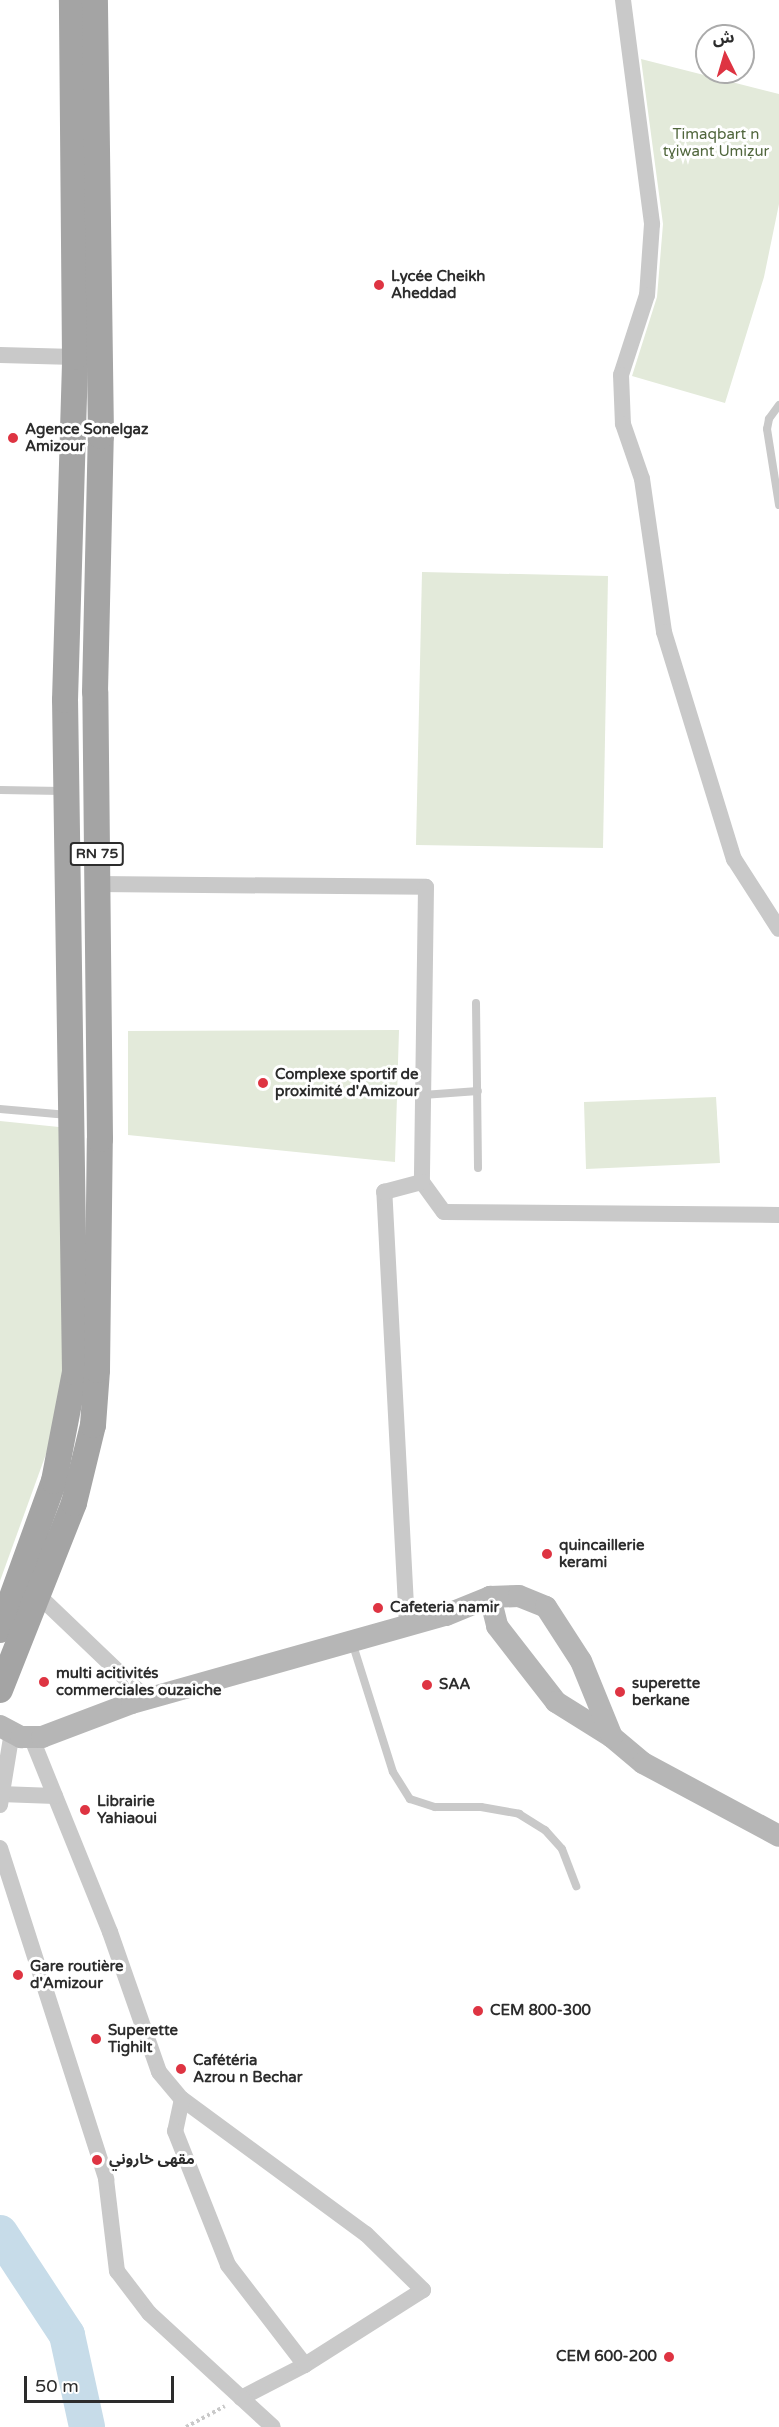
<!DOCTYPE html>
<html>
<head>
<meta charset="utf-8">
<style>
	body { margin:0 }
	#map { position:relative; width:779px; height:2427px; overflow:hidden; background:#fff; font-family:"Varela Round","Noto Sans Arabic",sans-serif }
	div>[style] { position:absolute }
	.green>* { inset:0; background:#e3eada }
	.river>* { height:36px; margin:-18px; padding:0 18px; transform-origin:18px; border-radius:18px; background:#c7dce9 }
	.path>* { height:4px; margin-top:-2px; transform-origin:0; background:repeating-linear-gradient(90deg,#c9c9c9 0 3px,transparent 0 6px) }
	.lane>* { height:8px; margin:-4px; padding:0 4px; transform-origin:4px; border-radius:4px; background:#c9c9c9 }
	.street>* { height:16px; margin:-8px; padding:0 8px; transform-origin:8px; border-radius:8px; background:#c9c9c9 }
	.secondary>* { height:22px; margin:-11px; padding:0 11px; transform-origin:11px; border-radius:11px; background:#b6b6b6 }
	.primary>* { height:26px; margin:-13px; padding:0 13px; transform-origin:13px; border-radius:13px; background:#a4a4a4 }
	.dots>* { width:16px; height:16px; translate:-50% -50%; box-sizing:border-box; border:3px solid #fff; border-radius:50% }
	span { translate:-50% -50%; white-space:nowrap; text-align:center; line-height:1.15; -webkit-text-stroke:6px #fff; paint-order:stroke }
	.shield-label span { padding:2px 4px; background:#fff; border:2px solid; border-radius:4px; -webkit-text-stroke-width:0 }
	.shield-label { font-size:14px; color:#2c2c2c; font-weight:700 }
	.park-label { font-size:15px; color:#50663c }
	.poi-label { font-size:15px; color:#2c2c2c; font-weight:700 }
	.left { translate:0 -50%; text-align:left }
	.right { translate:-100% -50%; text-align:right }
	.north { position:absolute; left:695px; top:24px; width:60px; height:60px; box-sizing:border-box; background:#fff; border:2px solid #ababab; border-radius:50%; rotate:355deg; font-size:16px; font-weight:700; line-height:24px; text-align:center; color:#2c2c2c }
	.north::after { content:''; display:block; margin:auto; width:21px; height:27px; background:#de3442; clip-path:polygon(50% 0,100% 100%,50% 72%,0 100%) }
	.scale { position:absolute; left:24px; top:2376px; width:150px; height:27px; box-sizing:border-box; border:3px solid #2c2c2c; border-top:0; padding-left:8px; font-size:18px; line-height:21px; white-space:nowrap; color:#2c2c2c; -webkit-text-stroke:4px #fff; paint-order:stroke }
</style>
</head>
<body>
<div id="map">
	<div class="green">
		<i style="clip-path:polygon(641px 59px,779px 94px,779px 204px,764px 277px,725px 403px,632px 376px,657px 297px,663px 224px)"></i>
		<i style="clip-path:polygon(422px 572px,608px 576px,603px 848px,416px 845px)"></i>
		<i style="clip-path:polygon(399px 1030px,395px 1162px,128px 1135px,128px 1031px)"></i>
		<i style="clip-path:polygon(716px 1097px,720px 1163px,586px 1169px,584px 1102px)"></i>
		<i style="clip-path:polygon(0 1121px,59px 1127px,65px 1359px,50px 1443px,0 1581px)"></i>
	</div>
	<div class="river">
		<i style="left:0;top:2233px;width:122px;rotate:56.7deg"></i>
		<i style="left:67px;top:2335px;width:94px;rotate:77.7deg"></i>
	</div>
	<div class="path">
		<i style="left:186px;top:2427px;width:44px;rotate:-28.3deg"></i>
	</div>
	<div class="lane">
		<i style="left:779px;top:405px;width:17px;rotate:126deg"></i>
		<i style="left:769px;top:419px;width:10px;rotate:101deg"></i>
		<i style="left:767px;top:429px;width:77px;rotate:81deg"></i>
		<i style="left:0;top:790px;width:63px;rotate:0.9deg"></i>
		<i style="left:476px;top:1003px;width:165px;rotate:89.3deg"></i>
		<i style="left:423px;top:1095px;width:55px;rotate:-4.2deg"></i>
		<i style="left:0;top:1109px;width:68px;rotate:5deg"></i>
		<i style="left:352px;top:1642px;width:136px;rotate:72.5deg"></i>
		<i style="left:393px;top:1772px;width:32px;rotate:58deg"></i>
		<i style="left:410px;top:1799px;width:26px;rotate:18deg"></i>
		<i style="left:435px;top:1807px;width:46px"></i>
		<i style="left:481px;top:1807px;width:39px;rotate:10deg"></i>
		<i style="left:519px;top:1814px;width:31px;rotate:32deg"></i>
		<i style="left:545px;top:1830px;width:25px;rotate:48deg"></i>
		<i style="left:562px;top:1849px;width:40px;rotate:69deg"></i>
	</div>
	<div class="street">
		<i style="left:623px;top:0;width:226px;rotate:82.6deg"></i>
		<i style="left:652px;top:224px;width:71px;rotate:94deg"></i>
		<i style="left:647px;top:295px;width:84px;rotate:108deg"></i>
		<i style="left:621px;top:375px;width:49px;rotate:87.7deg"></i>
		<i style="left:623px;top:424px;width:58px;rotate:70.9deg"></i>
		<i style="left:642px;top:479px;width:155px;rotate:81.8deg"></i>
		<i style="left:664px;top:632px;width:238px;rotate:72.9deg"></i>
		<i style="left:734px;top:859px;width:83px;rotate:57.3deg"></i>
		<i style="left:0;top:355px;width:75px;rotate:1.5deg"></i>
		<i style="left:97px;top:884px;width:329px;rotate:0.5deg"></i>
		<i style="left:426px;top:887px;width:295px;rotate:90.8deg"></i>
		<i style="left:422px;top:1182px;width:37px;rotate:54deg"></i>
		<i style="left:444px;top:1212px;width:335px;rotate:0.5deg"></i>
		<i style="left:38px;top:1595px;width:151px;rotate:43.7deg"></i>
		<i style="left:407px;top:1625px;width:434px;rotate:-93deg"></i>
		<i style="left:384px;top:1192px;width:39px;rotate:-15deg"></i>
		<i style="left:32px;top:1739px;width:208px;rotate:68deg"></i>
		<i style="left:110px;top:1932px;width:148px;rotate:70.7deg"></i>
		<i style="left:159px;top:2072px;width:35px;rotate:50deg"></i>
		<i style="left:182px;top:2099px;width:228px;rotate:36.3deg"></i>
		<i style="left:366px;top:2234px;width:80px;rotate:44.5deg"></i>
		<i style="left:423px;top:2290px;width:140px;rotate:147.6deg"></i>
		<i style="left:305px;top:2365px;width:72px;rotate:152.7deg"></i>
		<i style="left:0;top:1794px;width:55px;rotate:2.1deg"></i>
		<i style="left:0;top:1805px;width:74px;rotate:-80.7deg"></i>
		<i style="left:0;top:1848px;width:348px;rotate:72.2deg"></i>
		<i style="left:106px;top:2179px;width:93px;rotate:83.2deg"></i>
		<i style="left:117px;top:2271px;width:53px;rotate:52.7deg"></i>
		<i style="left:149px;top:2313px;width:168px;rotate:42.6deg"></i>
		<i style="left:182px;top:2099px;width:33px;rotate:102deg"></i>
		<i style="left:175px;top:2131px;width:144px;rotate:68.4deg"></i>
		<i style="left:228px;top:2265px;width:126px;rotate:52.4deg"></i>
	</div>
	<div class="secondary">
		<i style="left:490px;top:1597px;width:30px;rotate:76deg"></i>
		<i style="left:497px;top:1626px;width:96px;rotate:52.2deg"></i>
		<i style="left:556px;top:1702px;width:66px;rotate:32deg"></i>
		<i style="left:612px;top:1737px;width:40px;rotate:40deg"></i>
		<i style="left:643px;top:1763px;width:154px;rotate:28.2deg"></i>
		<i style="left:0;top:1726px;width:24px;rotate:28deg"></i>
		<i style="left:21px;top:1737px;width:21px"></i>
		<i style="left:42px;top:1737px;width:96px;rotate:-20.7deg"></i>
		<i style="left:132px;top:1703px;width:326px;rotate:-15.7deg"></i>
		<i style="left:446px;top:1615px;width:48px;rotate:-22.2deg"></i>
		<i style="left:490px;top:1597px;width:29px;rotate:-2deg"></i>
		<i style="left:519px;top:1596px;width:29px;rotate:22deg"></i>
		<i style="left:546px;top:1607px;width:64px;rotate:57.1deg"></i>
		<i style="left:581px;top:1661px;width:82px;rotate:67.8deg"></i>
	</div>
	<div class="primary">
		<i style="left:0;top:1630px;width:158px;rotate:-70.1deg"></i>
		<i style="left:54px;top:1481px;width:111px;rotate:-79.1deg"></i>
		<i style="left:75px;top:1372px;width:672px;rotate:-90.85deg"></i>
		<i style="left:65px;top:700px;width:343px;rotate:-88.3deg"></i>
		<i style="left:75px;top:357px;width:357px;rotate:-90.5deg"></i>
		<i style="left:0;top:1690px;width:201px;rotate:-68.4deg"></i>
		<i style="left:74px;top:1503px;width:80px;rotate:-76.3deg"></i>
		<i style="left:93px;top:1425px;width:55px;rotate:-85.8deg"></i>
		<i style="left:97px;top:1370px;width:231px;rotate:-89.3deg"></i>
		<i style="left:100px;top:1139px;width:447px;rotate:-90.6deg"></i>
		<i style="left:95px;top:692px;width:256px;rotate:-88.7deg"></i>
		<i style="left:101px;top:436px;width:436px;rotate:-90.8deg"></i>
	</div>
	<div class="dots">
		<i style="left:379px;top:285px;background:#de3442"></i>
		<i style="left:13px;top:438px;background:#de3442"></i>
		<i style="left:263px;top:1083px;background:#de3442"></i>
		<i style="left:547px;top:1554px;background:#de3442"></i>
		<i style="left:378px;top:1608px;background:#de3442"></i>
		<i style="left:44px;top:1682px;background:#de3442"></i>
		<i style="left:427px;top:1685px;background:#de3442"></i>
		<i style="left:620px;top:1692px;background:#de3442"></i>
		<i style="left:85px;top:1810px;background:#de3442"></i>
		<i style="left:18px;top:1975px;background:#de3442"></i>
		<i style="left:478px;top:2011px;background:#de3442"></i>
		<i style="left:96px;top:2039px;background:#de3442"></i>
		<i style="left:181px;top:2069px;background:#de3442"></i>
		<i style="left:97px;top:2160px;background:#de3442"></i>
		<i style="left:669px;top:2357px;background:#de3442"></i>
	</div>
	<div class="shield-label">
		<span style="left:97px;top:854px">RN 75</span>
	</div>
	<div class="park-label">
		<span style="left:716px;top:143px">Timaqbart n<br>tɣiwant Umiẓur</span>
	</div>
	<div class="poi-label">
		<span class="left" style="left:391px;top:285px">Lycée Cheikh<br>Aheddad</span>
		<span class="left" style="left:25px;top:438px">Agence Sonelgaz<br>Amizour</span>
		<span class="left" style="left:275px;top:1083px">Complexe sportif de<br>proximité d'Amizour</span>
		<span class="left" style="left:559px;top:1554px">quincaillerie<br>kerami</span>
		<span class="left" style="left:390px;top:1608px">Cafeteria namir</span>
		<span class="left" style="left:56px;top:1682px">multi acitivités<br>commerciales ouzaiche</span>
		<span class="left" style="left:632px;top:1692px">superette<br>berkane</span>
		<span class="left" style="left:439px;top:1685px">SAA</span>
		<span class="left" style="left:97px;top:1810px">Librairie<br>Yahiaoui</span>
		<span class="left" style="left:30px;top:1975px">Gare routière<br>d'Amizour</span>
		<span class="left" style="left:490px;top:2011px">CEM 800-300</span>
		<span class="left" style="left:108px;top:2039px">Superette<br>Tighilt</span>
		<span class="left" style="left:193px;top:2069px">Cafétéria<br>Azrou n Bechar</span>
		<span class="left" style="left:109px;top:2160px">مقهى خاروني</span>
		<span class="right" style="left:657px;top:2357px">CEM 600-200</span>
	</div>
	<div class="north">ش</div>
	<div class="scale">50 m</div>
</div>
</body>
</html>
